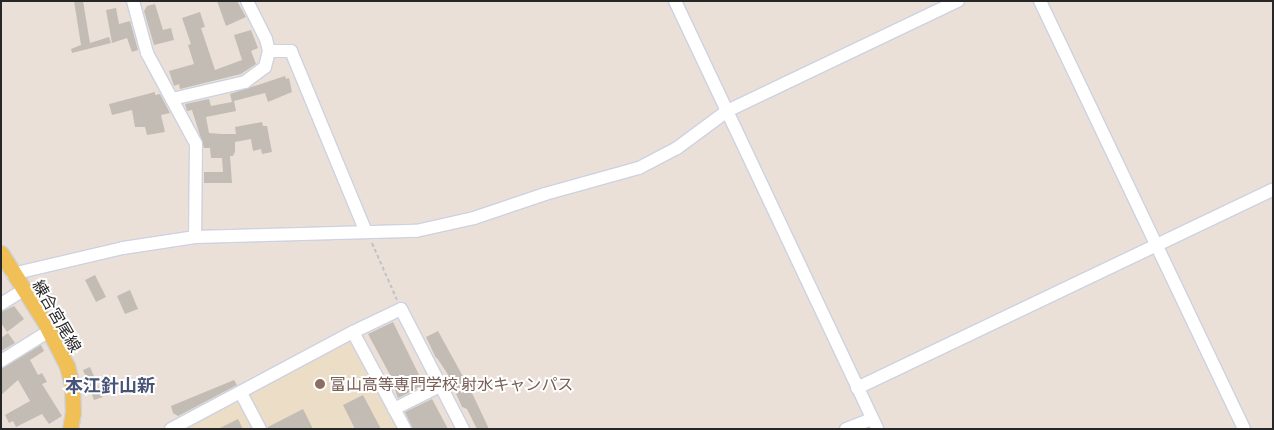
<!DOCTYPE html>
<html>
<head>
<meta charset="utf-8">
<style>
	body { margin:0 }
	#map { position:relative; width:1274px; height:430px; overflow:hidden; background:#eae0d8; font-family:Manrope,"Noto Sans JP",sans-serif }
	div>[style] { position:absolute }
	.education>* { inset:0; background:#ecddc6 }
	.building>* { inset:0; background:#c2bcb4 }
	.path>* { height:2px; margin-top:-1px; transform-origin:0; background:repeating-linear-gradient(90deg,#c3c3c3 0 4px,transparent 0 6.5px) }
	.roads { filter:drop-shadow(1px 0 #cdd2e0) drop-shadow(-1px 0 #cdd2e0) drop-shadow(0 1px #cdd2e0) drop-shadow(0 -1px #cdd2e0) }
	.minor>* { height:12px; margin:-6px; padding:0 6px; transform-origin:6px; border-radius:6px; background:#fff }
	.major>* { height:15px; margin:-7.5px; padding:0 7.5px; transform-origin:7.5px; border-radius:7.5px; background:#f0bf56 }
	.dots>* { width:14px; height:14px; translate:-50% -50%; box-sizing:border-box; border:2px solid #fff; border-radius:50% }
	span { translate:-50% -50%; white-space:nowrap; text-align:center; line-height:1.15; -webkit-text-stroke:4px #fff; paint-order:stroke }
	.street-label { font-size:16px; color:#272727 }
	.education-label { font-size:16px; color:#785e54 }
	.left { translate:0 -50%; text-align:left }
	.neighbourhood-label { font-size:18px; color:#485477; font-weight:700 }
	.frame { position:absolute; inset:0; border:2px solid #272727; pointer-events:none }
</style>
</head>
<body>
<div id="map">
	<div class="education">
		<i style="clip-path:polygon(351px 339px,399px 429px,180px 429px)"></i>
	</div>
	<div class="building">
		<i style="clip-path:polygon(74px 1px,83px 1px,90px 43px,109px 37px,111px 43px,72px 53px,71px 49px,81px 45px)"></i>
		<i style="clip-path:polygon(217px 1px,237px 1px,246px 17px,226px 26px)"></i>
		<i style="clip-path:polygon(155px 4px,163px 30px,171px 28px,174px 40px,154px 45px,144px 11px,147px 6px)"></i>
		<i style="clip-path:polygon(116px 8px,119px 24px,130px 21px,138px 50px,132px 52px,127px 38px,112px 43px,106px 10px)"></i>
		<i style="clip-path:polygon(200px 12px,205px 27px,201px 28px,215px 70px,242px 60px,234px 35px,251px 30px,258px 48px,251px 51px,256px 64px,241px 74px,180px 89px,179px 84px,174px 86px,169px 71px,194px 64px,188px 45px,191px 44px,182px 18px)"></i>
		<i style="clip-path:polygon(285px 76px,286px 79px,289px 78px,292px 92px,268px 102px,265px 93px,234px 101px,236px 111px,206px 117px,209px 133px,221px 134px,236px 134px,235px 127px,262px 122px,263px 126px,267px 126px,272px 152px,262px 154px,261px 149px,253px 151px,251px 139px,235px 142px,235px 152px,233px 156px,230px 156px,232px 183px,204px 183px,204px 172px,223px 172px,222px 158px,211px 158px,210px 148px,204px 148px,192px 110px,187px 111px,185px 104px,209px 99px,211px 106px,232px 102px,230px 94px)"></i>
		<i style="clip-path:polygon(155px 92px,155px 95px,160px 94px,170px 113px,161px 115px,165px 132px,147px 135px,145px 127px,135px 127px,132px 110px,112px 115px,109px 104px)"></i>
		<i style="clip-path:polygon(95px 275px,106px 297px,96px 302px,85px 280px)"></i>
		<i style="clip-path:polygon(130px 290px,138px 309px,125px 314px,117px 296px)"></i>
		<i style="clip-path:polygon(14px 306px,24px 319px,7px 332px,1px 323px,1px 312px)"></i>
		<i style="clip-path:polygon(393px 322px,424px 385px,398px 398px,389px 373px,368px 334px)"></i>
		<i style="clip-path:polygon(438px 331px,472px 393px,489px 429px,477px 429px,467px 409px,462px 407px,447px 373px,437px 358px,436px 358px,426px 337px)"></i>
		<i style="clip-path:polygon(8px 333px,15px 343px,1px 351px,1px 338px)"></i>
		<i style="clip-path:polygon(41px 345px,44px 351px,30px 360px,38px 375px,42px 373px,47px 382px,42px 384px,62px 416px,49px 424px,42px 414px,16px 427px,13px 421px,9px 423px,5px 415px,30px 401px,18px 380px,1px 395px,1px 369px)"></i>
		<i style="clip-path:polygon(90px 367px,103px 397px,94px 400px,83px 370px)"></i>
		<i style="clip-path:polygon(234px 380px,237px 385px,178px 416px,173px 413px,171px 406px)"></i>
		<i style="clip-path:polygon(363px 395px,381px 429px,355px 429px,343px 405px)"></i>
		<i style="clip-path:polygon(432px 399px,448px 429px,413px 429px,405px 412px)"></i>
		<i style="clip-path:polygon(303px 409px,313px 429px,268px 429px,268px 427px)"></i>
		<i style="clip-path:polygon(238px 419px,243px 429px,218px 429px)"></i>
	</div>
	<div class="path">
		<i style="left:372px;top:243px;width:62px;rotate:66.3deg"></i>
	</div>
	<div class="roads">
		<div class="minor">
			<i style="left:133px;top:1px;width:54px;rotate:74.9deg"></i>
			<i style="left:147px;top:53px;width:103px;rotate:61.7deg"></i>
			<i style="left:196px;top:144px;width:93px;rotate:90.6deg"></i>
			<i style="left:675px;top:1px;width:473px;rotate:64.7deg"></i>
			<i style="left:1040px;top:1px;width:474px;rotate:64.5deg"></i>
			<i style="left:269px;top:51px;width:22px"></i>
			<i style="left:291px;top:51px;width:196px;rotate:67.5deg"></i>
			<i style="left:172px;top:99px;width:75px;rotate:-13.1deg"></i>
			<i style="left:245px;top:82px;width:25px;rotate:-37deg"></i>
			<i style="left:265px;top:67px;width:16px;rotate:-76deg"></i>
			<i style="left:269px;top:51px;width:12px;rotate:-104deg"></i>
			<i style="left:266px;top:39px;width:42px;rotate:-116.6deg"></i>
			<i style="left:12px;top:274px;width:114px;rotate:-13.2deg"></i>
			<i style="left:123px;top:248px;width:73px;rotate:-8.7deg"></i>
			<i style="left:195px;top:237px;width:221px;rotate:-1.6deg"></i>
			<i style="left:416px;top:231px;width:59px;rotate:-12.6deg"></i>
			<i style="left:474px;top:218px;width:75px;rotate:-18.7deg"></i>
			<i style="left:545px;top:194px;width:98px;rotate:-15.5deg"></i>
			<i style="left:639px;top:168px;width:43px;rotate:-27.8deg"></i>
			<i style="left:677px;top:148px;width:62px;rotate:-36.5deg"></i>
			<i style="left:727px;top:111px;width:256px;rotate:-25.5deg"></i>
			<i style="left:1px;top:304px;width:26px;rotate:-32deg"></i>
			<i style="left:1px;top:361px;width:57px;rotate:-32deg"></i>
			<i style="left:857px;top:388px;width:461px;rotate:-25.5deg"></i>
			<i style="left:241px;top:393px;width:41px;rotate:62.2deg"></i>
			<i style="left:394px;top:409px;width:51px;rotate:-26.6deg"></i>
			<i style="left:171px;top:429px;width:206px;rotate:-28.1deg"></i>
			<i style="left:405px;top:429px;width:110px;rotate:-118.2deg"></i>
			<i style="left:353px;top:332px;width:53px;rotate:-25.6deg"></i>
			<i style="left:401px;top:309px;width:135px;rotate:62.7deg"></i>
			<i style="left:846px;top:429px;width:28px;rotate:-21deg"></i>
		</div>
		<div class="major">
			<i style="left:1px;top:253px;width:80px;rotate:57.7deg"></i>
			<i style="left:44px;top:321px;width:51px;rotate:62.9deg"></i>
			<i style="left:67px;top:366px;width:20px;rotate:75deg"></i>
			<i style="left:72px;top:385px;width:27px;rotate:88deg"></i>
			<i style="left:73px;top:412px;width:17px;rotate:100deg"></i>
		</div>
	</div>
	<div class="dots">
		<i style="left:320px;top:384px;background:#8d6e63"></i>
	</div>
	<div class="street-label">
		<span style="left:57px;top:316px;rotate:60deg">練合宮尾線</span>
	</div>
	<div class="education-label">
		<span class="left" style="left:330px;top:384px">富山高等専門学校 射水キャンパス</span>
	</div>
	<div class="neighbourhood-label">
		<span style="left:110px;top:385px">本江針山新</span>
	</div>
	<div class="frame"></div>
</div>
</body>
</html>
